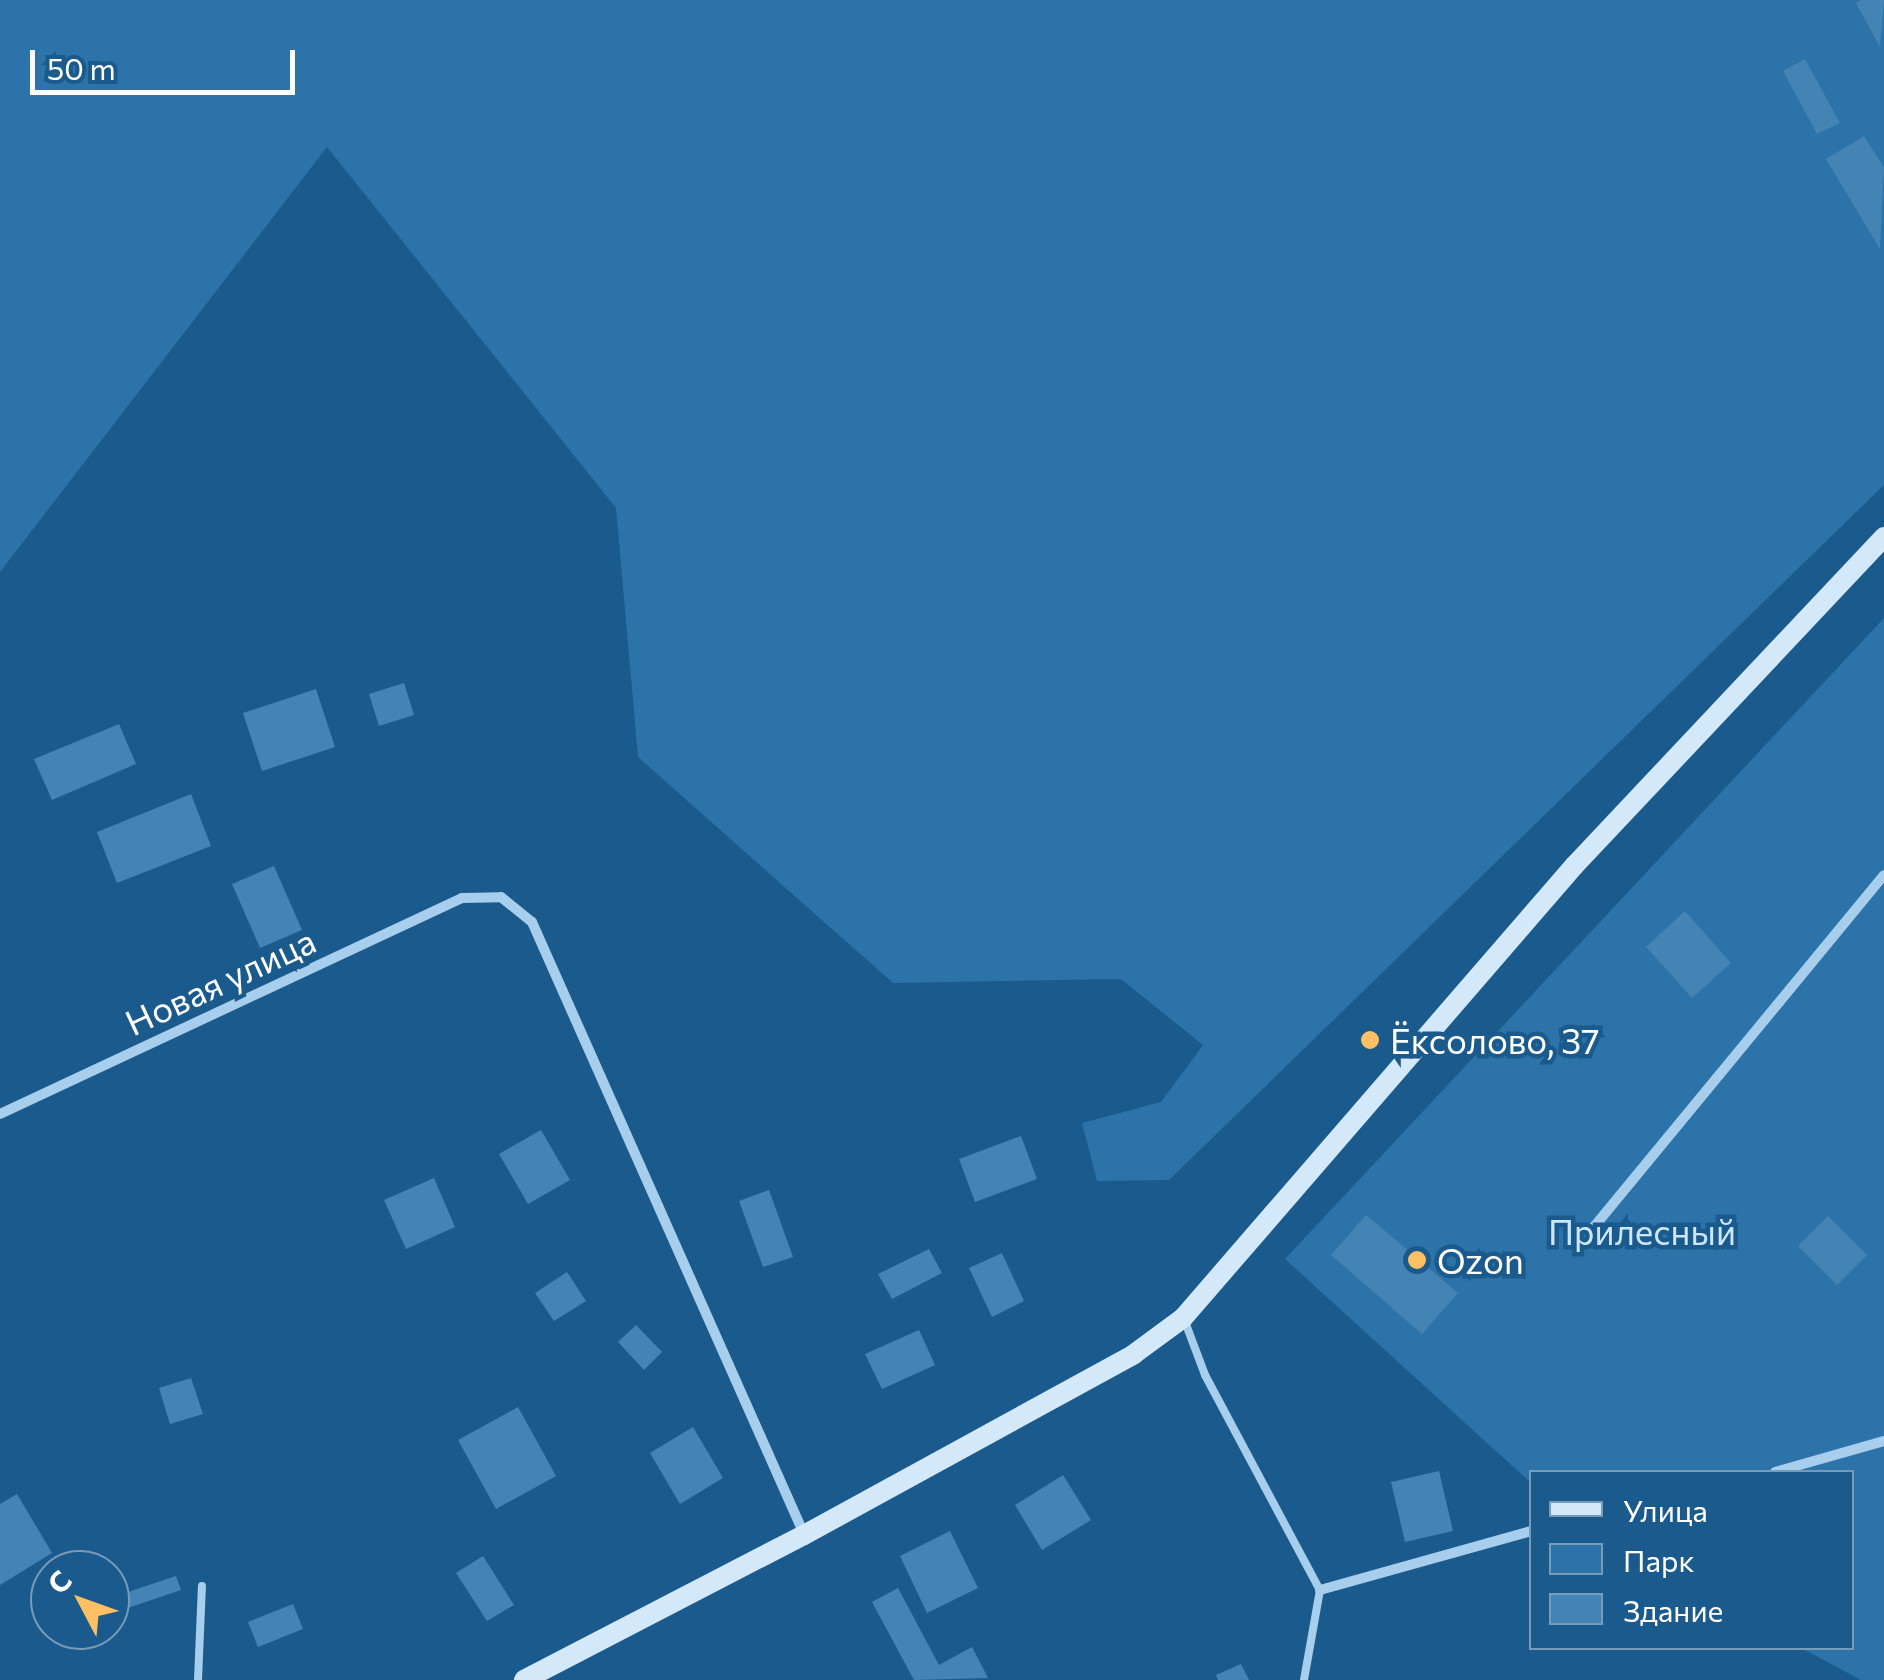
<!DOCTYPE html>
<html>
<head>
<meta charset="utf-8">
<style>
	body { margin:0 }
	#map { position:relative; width:1884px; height:1680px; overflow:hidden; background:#1b5a8c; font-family:Commissioner,sans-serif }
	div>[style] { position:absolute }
	.green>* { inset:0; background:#2b73a8 }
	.building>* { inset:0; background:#4484b5 }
	.lane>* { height:8px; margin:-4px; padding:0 4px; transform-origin:4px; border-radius:4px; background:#a7cfed }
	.street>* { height:10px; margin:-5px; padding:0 5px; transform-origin:5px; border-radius:5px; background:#a7cfed }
	.secondary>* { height:20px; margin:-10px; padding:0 10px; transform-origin:10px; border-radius:10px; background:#d3e9fa }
	.dots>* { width:28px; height:28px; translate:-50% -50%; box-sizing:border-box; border:5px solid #1b5a8c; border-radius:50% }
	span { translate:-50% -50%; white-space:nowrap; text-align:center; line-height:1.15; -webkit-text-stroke:9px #1b5a8c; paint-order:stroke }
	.street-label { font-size:35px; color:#fff }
	.poi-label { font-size:35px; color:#fff }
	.left { translate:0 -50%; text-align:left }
	.park-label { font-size:35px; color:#cce6fa }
	.legend { position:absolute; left:1529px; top:1470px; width:325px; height:180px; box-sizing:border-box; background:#1b5a8c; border:2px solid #769cba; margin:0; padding:12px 18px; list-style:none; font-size:30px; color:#fff }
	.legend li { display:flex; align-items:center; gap:20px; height:50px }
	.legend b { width:50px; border:2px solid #769cba }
	.north { position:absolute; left:30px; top:1550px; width:100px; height:100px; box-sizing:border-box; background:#1b5a8c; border:2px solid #769cba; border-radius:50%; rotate:311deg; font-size:28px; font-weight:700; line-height:40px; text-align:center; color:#fff }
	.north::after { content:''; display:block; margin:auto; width:35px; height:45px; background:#ffbf63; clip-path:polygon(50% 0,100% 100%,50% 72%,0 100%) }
	.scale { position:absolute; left:30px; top:50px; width:265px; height:45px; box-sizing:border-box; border:5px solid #fff; border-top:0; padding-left:12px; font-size:30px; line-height:35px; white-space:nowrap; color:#fff; -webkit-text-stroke:8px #1b5a8c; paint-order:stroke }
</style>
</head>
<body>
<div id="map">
	<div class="green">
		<i style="clip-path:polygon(0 0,1884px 0,1884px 485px,1169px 1180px,1097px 1181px,1082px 1123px,1161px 1102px,1203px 1045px,1121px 979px,893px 983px,638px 757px,616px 508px,327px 147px,0 572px)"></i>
		<i style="clip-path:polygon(1884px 618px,1884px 1680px,1861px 1680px,1801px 1648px,1852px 1648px,1852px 1472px,1532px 1472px,1531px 1483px,1285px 1259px)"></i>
	</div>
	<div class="building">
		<i style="clip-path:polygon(1861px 0,1884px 0,1880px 47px,1856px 3px)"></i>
		<i style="clip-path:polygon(1805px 59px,1840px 123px,1817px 134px,1783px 71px)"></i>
		<i style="clip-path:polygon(1864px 136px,1884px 168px,1880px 249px,1826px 159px)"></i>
		<i style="clip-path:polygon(404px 683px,414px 715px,379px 726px,369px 694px)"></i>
		<i style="clip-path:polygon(316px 689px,335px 747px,262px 771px,243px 713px)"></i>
		<i style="clip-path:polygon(119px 724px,136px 764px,52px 800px,34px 759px)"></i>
		<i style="clip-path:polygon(191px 794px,211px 846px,117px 883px,97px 832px)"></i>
		<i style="clip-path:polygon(274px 866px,302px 930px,260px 948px,232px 884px)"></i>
		<i style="clip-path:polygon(1685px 911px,1731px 963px,1692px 998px,1646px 947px)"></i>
		<i style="clip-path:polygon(541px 1130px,570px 1180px,528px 1204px,499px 1154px)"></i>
		<i style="clip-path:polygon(1021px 1136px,1037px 1179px,975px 1202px,959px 1159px)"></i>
		<i style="clip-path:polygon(434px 1178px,455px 1227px,406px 1249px,384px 1200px)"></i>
		<i style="clip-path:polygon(769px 1190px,793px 1257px,763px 1267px,739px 1201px)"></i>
		<i style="clip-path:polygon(1366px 1215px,1458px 1293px,1422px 1334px,1331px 1255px)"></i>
		<i style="clip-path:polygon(1828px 1216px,1867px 1255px,1837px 1285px,1798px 1246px)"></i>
		<i style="clip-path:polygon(929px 1249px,942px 1273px,892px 1299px,878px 1274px)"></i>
		<i style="clip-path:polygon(1002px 1253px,1024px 1301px,992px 1317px,969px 1268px)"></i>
		<i style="clip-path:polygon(567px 1272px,586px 1301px,554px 1321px,535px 1293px)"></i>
		<i style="clip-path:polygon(636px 1325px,662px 1352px,644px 1370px,618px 1342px)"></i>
		<i style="clip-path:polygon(919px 1330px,935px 1365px,882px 1389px,865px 1354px)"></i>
		<i style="clip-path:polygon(191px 1378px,203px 1414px,170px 1424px,159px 1388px)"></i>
		<i style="clip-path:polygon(518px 1407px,556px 1476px,496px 1509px,458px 1440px)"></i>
		<i style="clip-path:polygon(693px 1427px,723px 1478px,680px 1504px,650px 1453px)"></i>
		<i style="clip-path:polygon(1439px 1471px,1453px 1531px,1405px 1542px,1391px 1482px)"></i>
		<i style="clip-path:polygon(1063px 1475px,1091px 1520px,1042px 1550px,1015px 1505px)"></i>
		<i style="clip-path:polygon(17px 1494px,52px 1553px,0 1585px,0 1504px)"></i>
		<i style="clip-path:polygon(950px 1531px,978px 1588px,927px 1613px,900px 1556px)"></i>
		<i style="clip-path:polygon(483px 1556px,514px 1605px,487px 1621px,456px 1573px)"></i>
		<i style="clip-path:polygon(176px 1576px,181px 1590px,110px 1614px,110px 1598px)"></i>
		<i style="clip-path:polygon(898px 1588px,939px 1665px,972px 1647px,988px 1678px,914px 1680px,872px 1602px)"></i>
		<i style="clip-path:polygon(293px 1604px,303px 1629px,258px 1647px,248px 1622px)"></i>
		<i style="clip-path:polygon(1241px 1664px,1249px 1680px,1218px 1680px,1216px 1675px)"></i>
	</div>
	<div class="lane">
		<i style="left:1184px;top:1319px;width:60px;rotate:69.4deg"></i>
		<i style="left:1205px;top:1375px;width:244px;rotate:61.9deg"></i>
		<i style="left:1320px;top:1590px;width:91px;rotate:100.1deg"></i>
		<i style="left:198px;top:1680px;width:94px;rotate:-87.6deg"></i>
	</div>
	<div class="street">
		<i style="left:0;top:1114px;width:510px;rotate:-25.06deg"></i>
		<i style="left:462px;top:898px;width:39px;rotate:-1deg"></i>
		<i style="left:501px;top:897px;width:40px;rotate:39deg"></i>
		<i style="left:532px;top:922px;width:670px;rotate:66.04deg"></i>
		<i style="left:1593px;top:1228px;width:457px;rotate:-50.5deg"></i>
		<i style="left:1775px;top:1472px;width:113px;rotate:-15.9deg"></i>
		<i style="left:1320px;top:1590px;width:220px;rotate:-15.6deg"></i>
	</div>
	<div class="secondary">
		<i style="left:524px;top:1680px;width:315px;rotate:-27.4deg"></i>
		<i style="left:804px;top:1535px;width:376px;rotate:-28.7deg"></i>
		<i style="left:1134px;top:1354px;width:61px;rotate:-36.3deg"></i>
		<i style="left:1183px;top:1318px;width:598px;rotate:-49.14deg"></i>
		<i style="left:1574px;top:866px;width:452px;rotate:-46.7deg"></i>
	</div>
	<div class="dots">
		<i style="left:1370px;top:1040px;background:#ffbf63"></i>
		<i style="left:1417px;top:1260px;background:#ffbf63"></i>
	</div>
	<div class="street-label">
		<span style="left:220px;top:981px;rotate:-25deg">Новая улица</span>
	</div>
	<div class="poi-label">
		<span class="left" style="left:1390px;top:1040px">Ёксолово, 37</span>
		<span class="left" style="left:1437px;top:1260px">Ozon</span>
	</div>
	<div class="park-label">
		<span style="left:1642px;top:1231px">Прилесный</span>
	</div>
	<ul class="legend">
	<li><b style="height:12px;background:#d3e9fa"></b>Улица</li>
	<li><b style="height:28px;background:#2b73a8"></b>Парк</li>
	<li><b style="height:28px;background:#4484b5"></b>Здание</li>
	</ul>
	<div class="north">С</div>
	<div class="scale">50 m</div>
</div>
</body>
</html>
